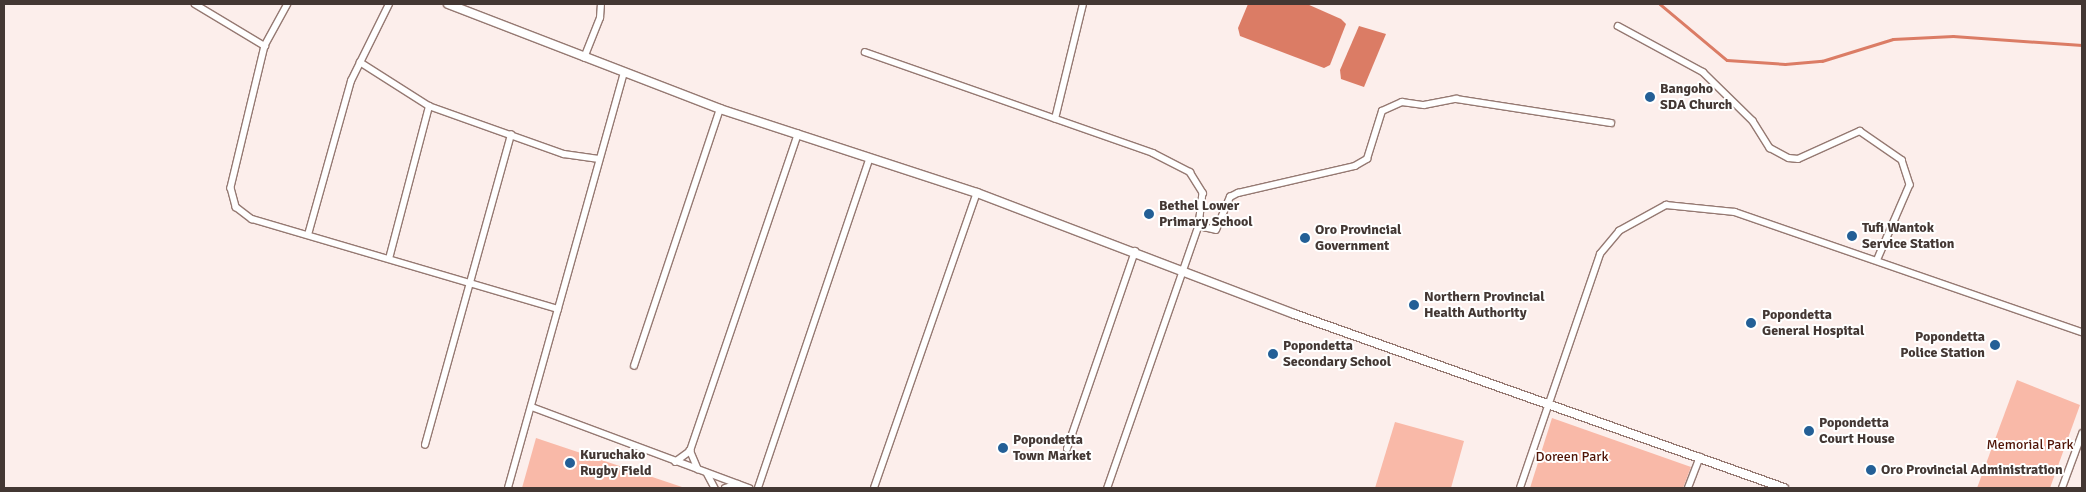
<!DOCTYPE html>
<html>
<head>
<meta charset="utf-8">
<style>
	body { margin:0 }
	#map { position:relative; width:2086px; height:492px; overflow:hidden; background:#fceeeb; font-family:Signika,sans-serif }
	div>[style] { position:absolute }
	.green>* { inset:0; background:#f9b9a8 }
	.water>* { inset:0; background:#db7c65 }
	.stream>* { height:2.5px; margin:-1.25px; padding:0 1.25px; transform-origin:1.25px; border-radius:1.25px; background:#db7c65 }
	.roads { filter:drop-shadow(1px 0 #957972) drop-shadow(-1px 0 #957972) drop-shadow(0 1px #957972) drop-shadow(0 -1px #957972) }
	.minor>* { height:5.5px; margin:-2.75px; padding:0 2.75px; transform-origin:2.75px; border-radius:2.75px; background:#fff }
	.secondary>* { height:8px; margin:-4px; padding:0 4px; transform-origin:4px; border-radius:4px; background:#fff }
	.dots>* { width:14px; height:14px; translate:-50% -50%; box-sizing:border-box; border:2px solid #fff; border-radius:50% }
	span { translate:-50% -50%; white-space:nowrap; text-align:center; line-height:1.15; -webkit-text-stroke:4px #fff; paint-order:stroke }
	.poi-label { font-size:14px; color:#433733; font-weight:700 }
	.left { translate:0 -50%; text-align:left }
	.right { translate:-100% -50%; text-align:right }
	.park-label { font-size:14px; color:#511507 }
	.frame { position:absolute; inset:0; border:5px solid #433733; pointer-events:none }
</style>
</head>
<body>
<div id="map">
	<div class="green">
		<i style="clip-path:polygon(2017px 380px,2080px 405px,2050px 488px,1977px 488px)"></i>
		<i style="clip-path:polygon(1552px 418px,1691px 467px,1683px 488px,1530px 488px)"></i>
		<i style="clip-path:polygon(1395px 422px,1464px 441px,1451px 488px,1375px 488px)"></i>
		<i style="clip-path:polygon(536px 438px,685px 488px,522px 488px)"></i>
	</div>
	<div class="water">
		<i style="clip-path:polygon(1248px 4px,1307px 4px,1341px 19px,1346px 24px,1330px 65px,1324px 68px,1240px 36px,1238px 28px)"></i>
		<i style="clip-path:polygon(1359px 26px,1386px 34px,1364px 87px,1341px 79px,1340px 70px)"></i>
	</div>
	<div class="stream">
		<i style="left:1660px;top:4px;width:87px;rotate:39.9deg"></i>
		<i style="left:1727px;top:60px;width:58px;rotate:3.9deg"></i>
		<i style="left:1785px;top:64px;width:37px;rotate:-5deg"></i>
		<i style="left:1822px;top:61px;width:74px;rotate:-17.2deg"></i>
		<i style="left:1893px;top:39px;width:60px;rotate:-2.9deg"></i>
		<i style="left:1953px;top:36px;width:129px;rotate:4deg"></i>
	</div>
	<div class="roads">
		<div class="minor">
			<i style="left:195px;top:4px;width:82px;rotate:31deg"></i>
			<i style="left:288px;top:4px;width:48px;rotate:118.7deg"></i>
			<i style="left:265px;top:46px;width:146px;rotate:103.5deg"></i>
			<i style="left:231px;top:188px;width:20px;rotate:75deg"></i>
			<i style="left:236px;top:207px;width:20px;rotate:37deg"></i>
			<i style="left:252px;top:219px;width:319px;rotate:16.4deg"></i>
			<i style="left:1618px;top:26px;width:97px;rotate:28.4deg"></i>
			<i style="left:1703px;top:72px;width:70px;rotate:44.4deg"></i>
			<i style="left:1753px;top:121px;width:32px;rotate:58deg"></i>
			<i style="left:1770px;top:148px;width:21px;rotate:28deg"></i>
			<i style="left:1789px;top:158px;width:9px;rotate:6deg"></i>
			<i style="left:1798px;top:159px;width:68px;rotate:-24.3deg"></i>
			<i style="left:1860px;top:131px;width:51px;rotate:34.6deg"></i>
			<i style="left:1902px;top:160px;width:26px;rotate:72deg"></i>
			<i style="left:1910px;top:185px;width:81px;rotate:113.4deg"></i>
			<i style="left:865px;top:52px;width:305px;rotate:19.3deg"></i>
			<i style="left:1153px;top:153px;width:42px;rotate:27.2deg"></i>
			<i style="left:1190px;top:172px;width:25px;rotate:58deg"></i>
			<i style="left:1203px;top:193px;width:33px;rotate:97deg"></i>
			<i style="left:1199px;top:226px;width:277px;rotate:109.2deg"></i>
			<i style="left:584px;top:58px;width:43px;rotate:-68.2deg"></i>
			<i style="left:600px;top:18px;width:14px;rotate:-86deg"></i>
			<i style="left:360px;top:62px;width:82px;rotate:32.5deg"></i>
			<i style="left:429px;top:106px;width:143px;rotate:19.6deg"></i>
			<i style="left:564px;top:154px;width:35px;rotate:8deg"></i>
			<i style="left:1055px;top:119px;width:118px;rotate:-76.3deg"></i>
			<i style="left:1199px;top:226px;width:17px;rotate:13deg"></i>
			<i style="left:1216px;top:230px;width:36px;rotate:-67deg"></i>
			<i style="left:1230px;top:197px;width:9px;rotate:-27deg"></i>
			<i style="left:1238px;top:193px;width:120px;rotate:-13deg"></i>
			<i style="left:1355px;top:166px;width:14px;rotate:-30deg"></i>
			<i style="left:1367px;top:159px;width:50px;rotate:-72.6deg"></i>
			<i style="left:1382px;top:111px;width:22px;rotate:-24deg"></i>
			<i style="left:1402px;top:102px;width:22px;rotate:8deg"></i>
			<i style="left:1424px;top:105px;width:33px;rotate:-11deg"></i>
			<i style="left:1456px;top:99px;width:157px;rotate:8.8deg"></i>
			<i style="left:308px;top:235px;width:160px;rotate:-74.4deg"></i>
			<i style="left:351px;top:81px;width:86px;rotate:-63.7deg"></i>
			<i style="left:389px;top:259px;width:158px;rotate:-75.3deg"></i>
			<i style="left:634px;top:366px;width:271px;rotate:-71.5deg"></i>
			<i style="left:532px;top:407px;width:232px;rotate:20.5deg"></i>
			<i style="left:425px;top:445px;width:322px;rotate:-74.5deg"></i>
			<i style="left:1067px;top:449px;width:209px;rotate:-71deg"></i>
			<i style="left:675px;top:462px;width:19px;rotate:-36deg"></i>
			<i style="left:698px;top:470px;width:21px;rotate:-113deg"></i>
			<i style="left:690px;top:451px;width:335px;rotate:-71.2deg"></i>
			<i style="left:707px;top:473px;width:17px;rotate:62deg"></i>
			<i style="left:508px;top:488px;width:431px;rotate:-74.4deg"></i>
			<i style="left:725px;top:488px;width:13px;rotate:-18deg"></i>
			<i style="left:758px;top:488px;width:348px;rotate:-71.3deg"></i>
			<i style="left:874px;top:488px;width:312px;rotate:-70.8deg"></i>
			<i style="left:1520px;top:488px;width:247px;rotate:-71.1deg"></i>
			<i style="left:1600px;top:254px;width:30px;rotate:-50deg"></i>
			<i style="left:1619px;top:231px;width:54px;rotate:-29deg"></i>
			<i style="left:1666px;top:205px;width:69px;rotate:5.8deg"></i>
			<i style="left:1735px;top:212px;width:367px;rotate:19.1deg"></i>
			<i style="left:1688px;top:488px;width:33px;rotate:-69deg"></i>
			<i style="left:2062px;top:488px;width:58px;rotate:-69.7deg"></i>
		</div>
		<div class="secondary">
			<i style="left:448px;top:4px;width:292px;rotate:21.1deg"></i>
			<i style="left:720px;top:109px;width:270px;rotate:18.1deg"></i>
			<i style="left:977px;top:193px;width:339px;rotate:20.9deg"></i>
			<i style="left:1294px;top:314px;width:520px;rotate:19.55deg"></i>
		</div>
	</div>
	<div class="dots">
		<i style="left:1650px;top:97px;background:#235f96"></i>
		<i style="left:1149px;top:214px;background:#235f96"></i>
		<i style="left:1852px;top:236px;background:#235f96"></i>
		<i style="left:1305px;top:238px;background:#235f96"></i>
		<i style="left:1414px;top:305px;background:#235f96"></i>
		<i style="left:1751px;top:323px;background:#235f96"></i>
		<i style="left:1995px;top:345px;background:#235f96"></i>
		<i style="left:1273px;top:354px;background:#235f96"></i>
		<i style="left:1809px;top:431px;background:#235f96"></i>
		<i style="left:1003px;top:448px;background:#235f96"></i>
		<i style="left:570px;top:463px;background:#235f96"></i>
		<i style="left:1871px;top:470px;background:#235f96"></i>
	</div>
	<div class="poi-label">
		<span class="left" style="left:1660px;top:97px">Bangoho<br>SDA Church</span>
		<span class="left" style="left:1159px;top:214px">Bethel Lower<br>Primary School</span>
		<span class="left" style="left:1862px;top:236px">Tufi Wantok<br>Service Station</span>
		<span class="left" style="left:1315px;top:238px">Oro Provincial<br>Government</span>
		<span class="left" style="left:1424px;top:305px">Northern Provincial<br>Health Authority</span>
		<span class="left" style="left:1762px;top:323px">Popondetta<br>General Hospital</span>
		<span class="right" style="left:1985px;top:345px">Popondetta<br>Police Station</span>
		<span class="left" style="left:1283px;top:354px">Popondetta<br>Secondary School</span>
		<span class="left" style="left:1819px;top:431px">Popondetta<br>Court House</span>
		<span class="left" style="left:1013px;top:448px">Popondetta<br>Town Market</span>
		<span class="left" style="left:580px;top:463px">Kuruchako<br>Rugby Field</span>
		<span class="left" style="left:1881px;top:470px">Oro Provincial Administration</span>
	</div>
	<div class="park-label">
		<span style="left:2030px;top:445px">Memorial Park</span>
		<span style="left:1572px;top:457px">Doreen Park</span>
	</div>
	<div class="frame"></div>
</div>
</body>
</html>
